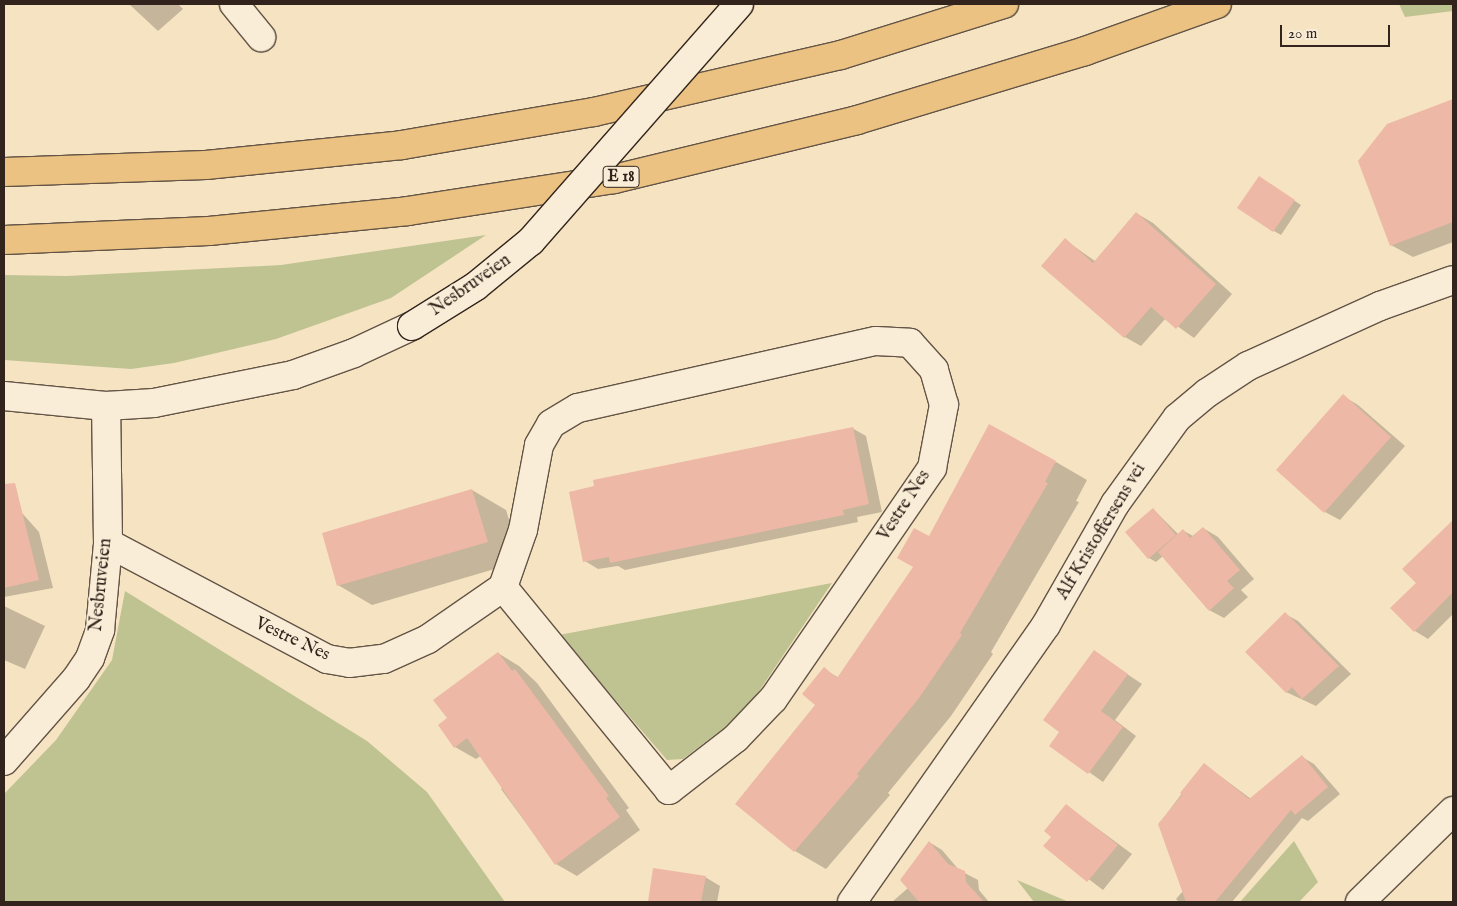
<!DOCTYPE html>
<html>
<head>
<meta charset="utf-8">
<style>
	body { margin:0 }
	#map { position:relative; width:1457px; height:906px; overflow:hidden; background:#f6e3c2; font-family:"IM FELL English",serif }
	div>[style] { position:absolute }
	.green>* { inset:0; background:#bfc392 }
	.shadow>* { inset:0; background:#0003 }
	.building>* { inset:0; background:#eeb8a6 }
	.roads { filter:drop-shadow(1px 0 #635446) drop-shadow(-1px 0 #635446) drop-shadow(0 1px #635446) drop-shadow(0 -1px #635446) }
	.street>* { height:28px; margin:-14px; padding:0 14px; transform-origin:14px; border-radius:14px; background:#f9edd7 }
	.secondary>* { height:28px; margin:-14px; padding:0 14px; transform-origin:14px; border-radius:14px; background:#f9edd7 }
	.highway>* { height:28px; margin:-14px; padding:0 14px; transform-origin:14px; border-radius:14px; background:#ebc281 }
	.bridges { filter:drop-shadow(1px 0 #32241c) drop-shadow(-1px 0 #32241c) drop-shadow(0 1px #32241c) drop-shadow(0 -1px #32241c) }
	.secondary-bridge>* { height:28px; margin:-14px; padding:0 14px; transform-origin:14px; border-radius:14px; background:#f9edd7 }
	span { translate:-50% -50%; white-space:nowrap; text-align:center; line-height:1.15; -webkit-text-stroke:4px #f9edd7; paint-order:stroke }
	.shield-label span { padding:1px 4px; background:#f9edd7; border:1px solid; border-radius:4px; -webkit-text-stroke-width:0 }
	.shield-label { font-size:16px; color:#32241c; font-weight:700 }
	.street-label { font-size:18px; color:#32241c }
	.frame { position:absolute; inset:0; border:5px solid #32241c; pointer-events:none }
	.scale { position:absolute; left:1280px; top:25px; width:110px; height:22px; box-sizing:border-box; border:2px solid #32241c; border-top:0; padding-left:6px; font-size:15px; line-height:18px; white-space:nowrap; color:#32241c; -webkit-text-stroke:4px #f9edd7; paint-order:stroke }
</style>
</head>
<body>
<div id="map">
	<div class="green">
		<i style="clip-path:polygon(1399px 4px,1453px 4px,1453px 11px,1405px 17px)"></i>
		<i style="clip-path:polygon(486px 235px,391px 298px,276px 339px,174px 363px,131px 369px,4px 360px,4px 275px,67px 276px,281px 265px)"></i>
		<i style="clip-path:polygon(832px 583px,745px 712px,683px 759px,667px 760px,559px 635px)"></i>
		<i style="clip-path:polygon(125px 591px,367px 741px,427px 792px,505px 902px,4px 902px,4px 794px,56px 740px,112px 660px)"></i>
		<i style="clip-path:polygon(1294px 841px,1318px 882px,1299px 902px,1240px 902px)"></i>
		<i style="clip-path:polygon(1017px 880px,1069px 902px,1034px 902px)"></i>
	</div>
	<div class="shadow">
		<i style="clip-path:polygon(129px 4px,178px 4px,183px 9px,158px 31px)"></i>
		<i style="clip-path:polygon(1453px 100px,1453px 242px,1413px 257px,1391px 245px,1388px 125px)"></i>
		<i style="clip-path:polygon(1266px 182px,1301px 205px,1281px 235px,1274px 231px)"></i>
		<i style="clip-path:polygon(1136px 213px,1153px 223px,1232px 294px,1194px 338px,1166px 318px,1141px 346px,1125px 337px,1065px 240px,1095px 261px)"></i>
		<i style="clip-path:polygon(1343px 396px,1358px 405px,1405px 446px,1340px 520px,1325px 512px)"></i>
		<i style="clip-path:polygon(852px 428px,866px 436px,882px 512px,857px 517px,858px 522px,625px 570px,618px 566px,598px 569px,585px 561px)"></i>
		<i style="clip-path:polygon(1056px 462px,1087px 480px,1076px 501px,1079px 502px,991px 652px,993px 654px,951px 716px,888px 793px,890px 795px,826px 869px,795px 851px,824px 669px,839px 678px,915px 567px,930px 538px)"></i>
		<i style="clip-path:polygon(472px 490px,506px 510px,522px 561px,372px 605px,338px 585px)"></i>
		<i style="clip-path:polygon(4px 493px,39px 532px,53px 588px,4px 597px)"></i>
		<i style="clip-path:polygon(1154px 510px,1179px 535px,1184px 531px,1193px 536px,1203px 528px,1218px 537px,1254px 579px,1241px 590px,1248px 597px,1224px 618px,1209px 610px,1163px 556px,1156px 562px,1149px 558px,1127px 533px)"></i>
		<i style="clip-path:polygon(1453px 522px,1453px 614px,1428px 639px,1415px 631px,1418px 583px,1404px 569px)"></i>
		<i style="clip-path:polygon(4px 606px,45px 626px,25px 669px,4px 660px)"></i>
		<i style="clip-path:polygon(1285px 614px,1298px 621px,1351px 674px,1316px 706px,1286px 692px)"></i>
		<i style="clip-path:polygon(1094px 652px,1142px 684px,1115px 720px,1136px 736px,1103px 782px,1051px 745px,1061px 732px)"></i>
		<i style="clip-path:polygon(498px 653px,519px 666px,537px 683px,629px 808px,626px 810px,640px 830px,577px 876px,556px 864px,501px 789px,505px 786px,482px 755px,476px 759px,455px 747px,449px 718px)"></i>
		<i style="clip-path:polygon(1302px 757px,1314px 764px,1340px 794px,1308px 821px,1302px 818px,1232px 902px,1179px 902px,1176px 899px,1183px 891px,1159px 824px,1204px 764px,1251px 799px)"></i>
		<i style="clip-path:polygon(1067px 806px,1132px 854px,1103px 890px,1045px 846px,1053px 837px)"></i>
		<i style="clip-path:polygon(929px 842px,942px 850px,959px 870px,978px 880px,979px 890px,989px 902px,892px 902px,908px 888px)"></i>
		<i style="clip-path:polygon(654px 869px,705px 877px,720px 886px,717px 902px,649px 902px)"></i>
	</div>
	<div class="building">
		<i style="clip-path:polygon(1453px 99px,1453px 222px,1390px 246px,1358px 161px,1387px 124px)"></i>
		<i style="clip-path:polygon(1259px 176px,1295px 200px,1273px 232px,1237px 208px)"></i>
		<i style="clip-path:polygon(1136px 212px,1216px 284px,1176px 329px,1151px 307px,1124px 338px,1041px 266px,1065px 238px,1093px 263px)"></i>
		<i style="clip-path:polygon(1343px 394px,1391px 437px,1324px 513px,1276px 470px)"></i>
		<i style="clip-path:polygon(989px 424px,1056px 461px,1045px 482px,1048px 483px,960px 633px,962px 635px,919px 698px,857px 774px,859px 776px,794px 852px,735px 804px,815px 705px,802px 694px,824px 667px,837px 678px,913px 567px,897px 558px,914px 528px,929px 536px)"></i>
		<i style="clip-path:polygon(853px 427px,869px 504px,843px 510px,844px 515px,610px 563px,609px 557px,583px 562px,569px 492px,594px 486px,593px 480px)"></i>
		<i style="clip-path:polygon(15px 483px,39px 580px,4px 588px,4px 484px)"></i>
		<i style="clip-path:polygon(472px 489px,488px 542px,337px 586px,322px 533px)"></i>
		<i style="clip-path:polygon(1153px 508px,1176px 535px,1148px 559px,1125px 532px)"></i>
		<i style="clip-path:polygon(1453px 520px,1453px 592px,1414px 632px,1390px 608px,1416px 583px,1402px 569px)"></i>
		<i style="clip-path:polygon(1203px 527px,1240px 570px,1227px 581px,1234px 588px,1209px 611px,1158px 552px,1183px 529px,1190px 538px)"></i>
		<i style="clip-path:polygon(1285px 612px,1339px 666px,1302px 699px,1292px 687px,1286px 693px,1245px 652px)"></i>
		<i style="clip-path:polygon(1094px 650px,1128px 674px,1101px 711px,1123px 727px,1088px 774px,1049px 746px,1059px 732px,1043px 720px)"></i>
		<i style="clip-path:polygon(498px 652px,512px 671px,515px 669px,609px 796px,606px 798px,620px 817px,555px 865px,467px 738px,454px 748px,438px 725px,447px 718px,433px 700px)"></i>
		<i style="clip-path:polygon(1302px 755px,1328px 787px,1295px 815px,1291px 810px,1215px 902px,1186px 902px,1158px 824px,1182px 795px,1180px 793px,1204px 763px,1249px 799px)"></i>
		<i style="clip-path:polygon(1066px 804px,1118px 845px,1087px 882px,1043px 846px,1051px 837px,1044px 831px)"></i>
		<i style="clip-path:polygon(929px 841px,948px 864px,965px 871px,966px 882px,984px 902px,919px 902px,900px 880px)"></i>
		<i style="clip-path:polygon(653px 868px,706px 876px,701px 902px,648px 902px)"></i>
	</div>
	<div class="roads">
		<div class="street">
			<i style="left:234px;top:4px;width:43px;rotate:50.7deg"></i>
			<i style="left:108px;top:543px;width:248px;rotate:27.9deg"></i>
			<i style="left:327px;top:659px;width:22px;rotate:10deg"></i>
			<i style="left:349px;top:663px;width:35px;rotate:-7deg"></i>
			<i style="left:384px;top:659px;width:48px;rotate:-24.4deg"></i>
			<i style="left:428px;top:639px;width:91px;rotate:-34.7deg"></i>
			<i style="left:503px;top:587px;width:60px;rotate:-70.7deg"></i>
			<i style="left:523px;top:530px;width:86px;rotate:-79.3deg"></i>
			<i style="left:539px;top:445px;width:24px;rotate:-60deg"></i>
			<i style="left:551px;top:424px;width:31px;rotate:-31deg"></i>
			<i style="left:578px;top:408px;width:305px;rotate:-12.7deg"></i>
			<i style="left:876px;top:341px;width:34px;rotate:3deg"></i>
			<i style="left:910px;top:343px;width:36px;rotate:48deg"></i>
			<i style="left:934px;top:370px;width:36px;rotate:74deg"></i>
			<i style="left:944px;top:405px;width:64px;rotate:100.8deg"></i>
			<i style="left:932px;top:468px;width:280px;rotate:124.5deg"></i>
			<i style="left:773px;top:699px;width:54px;rotate:133.5deg"></i>
			<i style="left:736px;top:738px;width:85px;rotate:142.2deg"></i>
			<i style="left:669px;top:790px;width:262px;rotate:-129.3deg"></i>
			<i style="left:4px;top:761px;width:109px;rotate:-48.7deg"></i>
			<i style="left:76px;top:679px;width:25px;rotate:-56deg"></i>
			<i style="left:90px;top:658px;width:30px;rotate:-70deg"></i>
			<i style="left:100px;top:630px;width:87px;rotate:-84.7deg"></i>
			<i style="left:108px;top:543px;width:137px;rotate:-90.8deg"></i>
			<i style="left:852px;top:902px;width:338px;rotate:-55deg"></i>
			<i style="left:1046px;top:625px;width:139px;rotate:-60.3deg"></i>
			<i style="left:1115px;top:504px;width:106px;rotate:-54.2deg"></i>
			<i style="left:1177px;top:418px;width:39px;rotate:-40deg"></i>
			<i style="left:1207px;top:393px;width:49px;rotate:-33.4deg"></i>
			<i style="left:1248px;top:366px;width:145px;rotate:-24.4deg"></i>
			<i style="left:1380px;top:306px;width:77px;rotate:-19.6deg"></i>
		</div>
		<div class="secondary">
			<i style="left:4px;top:396px;width:102px;rotate:5.6deg"></i>
			<i style="left:106px;top:406px;width:48px;rotate:-3.6deg"></i>
			<i style="left:154px;top:403px;width:142px;rotate:-11.4deg"></i>
			<i style="left:293px;top:375px;width:65px;rotate:-19.8deg"></i>
			<i style="left:354px;top:353px;width:64px;rotate:-25deg"></i>
			<i style="left:1360px;top:902px;width:130px;rotate:-44.4deg"></i>
		</div>
		<div class="highway">
			<i style="left:4px;top:172px;width:202px;rotate:-2deg"></i>
			<i style="left:206px;top:165px;width:197px;rotate:-5.8deg"></i>
			<i style="left:402px;top:145px;width:195px;rotate:-9.8deg"></i>
			<i style="left:594px;top:112px;width:253px;rotate:-13deg"></i>
			<i style="left:841px;top:55px;width:171px;rotate:-17.4deg"></i>
			<i style="left:4px;top:240px;width:205px;rotate:-2.5deg"></i>
			<i style="left:209px;top:231px;width:200px;rotate:-5.7deg"></i>
			<i style="left:408px;top:211px;width:208px;rotate:-8.8deg"></i>
			<i style="left:614px;top:179px;width:250px;rotate:-13.6deg"></i>
			<i style="left:857px;top:120px;width:238px;rotate:-16.8deg"></i>
			<i style="left:1085px;top:51px;width:140px;rotate:-19.6deg"></i>
		</div>
	</div>
	<div class="bridges">
		<div class="secondary-bridge">
			<i style="left:412px;top:326px;width:75px;rotate:-32deg"></i>
			<i style="left:476px;top:286px;width:71px;rotate:-39.3deg"></i>
			<i style="left:531px;top:241px;width:315px;rotate:-48.7deg"></i>
		</div>
	</div>
	<div class="shield-label">
		<span style="left:621px;top:177px">E 18</span>
	</div>
	<div class="street-label">
		<span style="left:471px;top:286px;rotate:-35deg">Nesbruveien</span>
		<span style="left:905px;top:506px;rotate:-57deg">Vestre Nes</span>
		<span style="left:1102px;top:532px;rotate:-59deg">Alf Kristoffersens vei</span>
		<span style="left:102px;top:585px;rotate:-84deg">Nesbruveien</span>
		<span style="left:292px;top:640px;rotate:25deg">Vestre Nes</span>
	</div>
	<div class="frame"></div>
	<div class="scale">20 m</div>
</div>
</body>
</html>
